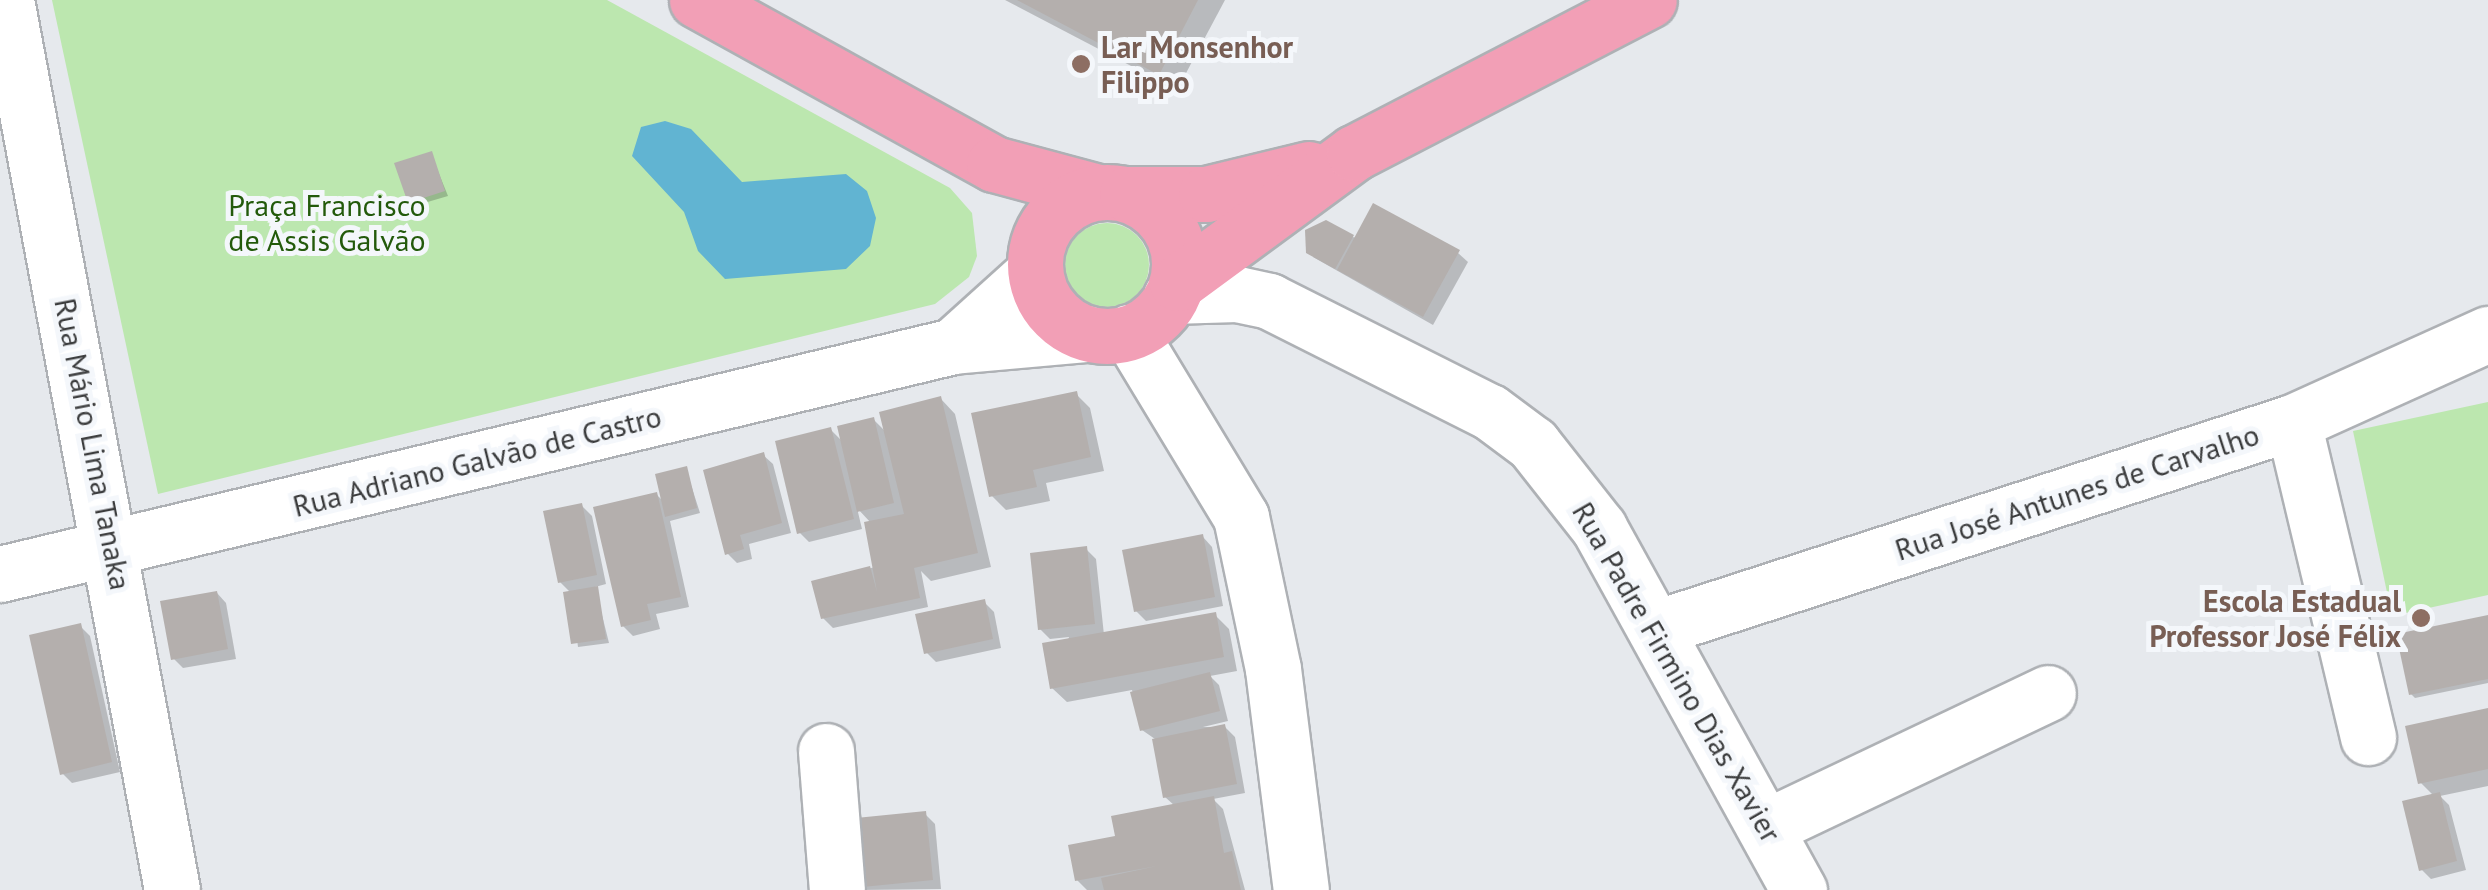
<!DOCTYPE html>
<html>
<head>
<meta charset="utf-8">
<style>
	body { margin:0 }
	#map { position:relative; width:2488px; height:890px; overflow:hidden; background:#e6e9ed; font-family:"PT Sans",sans-serif }
	div>[style] { position:absolute }
	.green>* { inset:0; background:#bce7af }
	.round { border-radius:50% }
	.water>* { inset:0; background:#61b4d2 }
	.shadow>* { inset:0; background:#0003 }
	.building>* { inset:0; background:#b4afad }
	.roads { filter:drop-shadow(2px 0 #aeb1b5) drop-shadow(-2px 0 #aeb1b5) drop-shadow(0 2px #aeb1b5) drop-shadow(0 -2px #aeb1b5) }
	.minor>* { height:55px; margin:-27.5px; padding:0 27.5px; transform-origin:27.5px; border-radius:27.5px; background:#fff }
	.major>* { height:55px; margin:-27.5px; padding:0 27.5px; transform-origin:27.5px; border-radius:27.5px; background:#f29fb6 }
	.major>.ring { margin:-27.5px; padding:0; box-sizing:content-box; background:none; border:55px solid #f29fb6; border-radius:50% }
	.dots>* { width:28px; height:28px; translate:-50% -50%; box-sizing:border-box; border:5px solid #f4f7fb; border-radius:50% }
	span { translate:-50% -50%; white-space:nowrap; text-align:center; line-height:1.15; -webkit-text-stroke:10px #f4f7fb; paint-order:stroke }
	.education-label { font-size:30px; color:#785e54; font-weight:700 }
	.left { translate:0 -50%; text-align:left }
	.right { translate:-100% -50%; text-align:right }
	.park-label { font-size:30px; color:#235a0b }
	.street-label { font-size:30px; color:#3b3c3d }
</style>
</head>
<body>
<div id="map">
	<div class="green">
		<i style="clip-path:polygon(52px 0,607px 0,950px 188px,972px 213px,977px 256px,969px 277px,935px 304px,158px 494px)"></i>
		<i class="round" style="left:1065px;top:223px;width:84px;height:84px"></i>
		<i style="clip-path:polygon(2488px 402px,2488px 595px,2392px 616px,2353px 431px)"></i>
	</div>
	<div class="water">
		<i style="clip-path:polygon(665px 121px,691px 129px,742px 182px,846px 174px,867px 191px,876px 218px,870px 246px,846px 269px,725px 279px,698px 251px,684px 212px,632px 156px,641px 127px)"></i>
	</div>
	<div class="shadow">
		<i style="clip-path:polygon(1005px 0,1225px 0,1177px 90px)"></i>
		<i style="clip-path:polygon(431px 154px,448px 196px,414px 206px,410px 202px)"></i>
		<i style="clip-path:polygon(1352px 237px,1458px 253px,1468px 262px,1433px 325px,1313px 257px)"></i>
		<i style="clip-path:polygon(1076px 394px,1090px 408px,1104px 471px,1046px 483px,1050px 501px,1006px 510px,992px 496px)"></i>
		<i style="clip-path:polygon(941px 399px,955px 414px,991px 567px,931px 581px,921px 571px,928px 607px,833px 628px,823px 618px,814px 583px,875px 567px,871px 523px,857px 508px,862px 529px,809px 542px,799px 532px,831px 430px,843px 442px,874px 420px,886px 432px)"></i>
		<i style="clip-path:polygon(763px 455px,773px 464px,791px 533px,749px 544px,752px 559px,737px 563px,727px 553px)"></i>
		<i style="clip-path:polygon(686px 469px,700px 513px,670px 521px,689px 607px,656px 614px,660px 629px,633px 636px,623px 626px,657px 495px,664px 502px)"></i>
		<i style="clip-path:polygon(582px 506px,592px 516px,606px 584px,595px 587px,609px 643px,578px 647px,571px 593px,560px 582px)"></i>
		<i style="clip-path:polygon(1203px 537px,1212px 547px,1223px 606px,1146px 621px,1136px 611px)"></i>
		<i style="clip-path:polygon(1086px 549px,1096px 559px,1104px 635px,1215px 615px,1229px 629px,1237px 671px,1210px 676px,1219px 685px,1228px 721px,1203px 727px,1225px 727px,1235px 737px,1245px 793px,1213px 799px,1223px 809px,1245px 890px,1087px 890px,1077px 880px,1118px 838px,1175px 806px,1165px 797px,1155px 739px,1142px 730px,1132px 690px,1067px 702px,1052px 688px,1069px 637px,1050px 639px,1040px 629px)"></i>
		<i style="clip-path:polygon(217px 593px,226px 603px,236px 659px,183px 668px,173px 658px)"></i>
		<i style="clip-path:polygon(984px 602px,994px 612px,1001px 648px,936px 662px,926px 652px)"></i>
		<i style="clip-path:polygon(2488px 618px,2488px 683px,2415px 698px,2411px 694px)"></i>
		<i style="clip-path:polygon(80px 626px,90px 636px,120px 772px,72px 783px,62px 773px)"></i>
		<i style="clip-path:polygon(2488px 711px,2488px 786px,2440px 796px,2449px 805px,2466px 870px,2431px 879px,2421px 869px,2434px 796px,2421px 783px)"></i>
		<i style="clip-path:polygon(925px 814px,935px 824px,941px 889px,858px 890px)"></i>
	</div>
	<div class="building">
		<i style="clip-path:polygon(1017px 0,1198px 0,1159px 75px)"></i>
		<i style="clip-path:polygon(432px 151px,445px 191px,408px 203px,394px 163px)"></i>
		<i style="clip-path:polygon(1373px 203px,1460px 250px,1423px 317px,1337px 270px)"></i>
		<i style="clip-path:polygon(1326px 220px,1354px 235px,1335px 269px,1306px 253px,1305px 230px)"></i>
		<i style="clip-path:polygon(1077px 391px,1091px 457px,1033px 470px,1037px 487px,989px 497px,971px 413px)"></i>
		<i style="clip-path:polygon(941px 396px,978px 553px,914px 568px,920px 598px,821px 619px,811px 581px,870px 566px,877px 592px,864px 522px,904px 514px,879px 412px)"></i>
		<i style="clip-path:polygon(874px 417px,894px 503px,857px 512px,837px 426px)"></i>
		<i style="clip-path:polygon(831px 427px,854px 519px,797px 534px,775px 441px)"></i>
		<i style="clip-path:polygon(764px 452px,782px 523px,740px 535px,744px 549px,725px 555px,703px 470px)"></i>
		<i style="clip-path:polygon(687px 466px,697px 508px,665px 517px,655px 474px)"></i>
		<i style="clip-path:polygon(657px 492px,681px 597px,647px 604px,651px 620px,621px 627px,593px 507px)"></i>
		<i style="clip-path:polygon(582px 503px,597px 575px,558px 583px,543px 511px)"></i>
		<i style="clip-path:polygon(1203px 534px,1215px 597px,1134px 612px,1122px 550px)"></i>
		<i style="clip-path:polygon(1087px 546px,1095px 624px,1038px 630px,1030px 553px)"></i>
		<i style="clip-path:polygon(598px 586px,606px 639px,571px 644px,563px 592px)"></i>
		<i style="clip-path:polygon(217px 591px,228px 649px,171px 660px,160px 601px)"></i>
		<i style="clip-path:polygon(985px 599px,993px 639px,924px 654px,915px 614px)"></i>
		<i style="clip-path:polygon(1216px 612px,1224px 657px,1050px 689px,1042px 643px)"></i>
		<i style="clip-path:polygon(2488px 615px,2488px 679px,2409px 695px,2396px 634px)"></i>
		<i style="clip-path:polygon(81px 623px,112px 762px,60px 775px,29px 635px)"></i>
		<i style="clip-path:polygon(1210px 672px,1220px 711px,1140px 731px,1130px 692px)"></i>
		<i style="clip-path:polygon(2488px 708px,2488px 769px,2418px 784px,2405px 726px)"></i>
		<i style="clip-path:polygon(1225px 724px,1237px 784px,1163px 798px,1152px 739px)"></i>
		<i style="clip-path:polygon(2440px 792px,2457px 861px,2419px 871px,2402px 801px)"></i>
		<i style="clip-path:polygon(1214px 796px,1224px 853px,1232px 851px,1241px 890px,1104px 890px,1101px 878px,1157px 866px,1075px 881px,1068px 845px,1115px 836px,1111px 816px)"></i>
		<i style="clip-path:polygon(926px 811px,933px 880px,852px 888px,846px 819px)"></i>
	</div>
	<div class="roads">
		<div class="minor">
			<i style="left:6px;top:0;width:905px;rotate:79.43deg"></i>
			<i style="left:1171px;top:296px;width:66px;rotate:-1.7deg"></i>
			<i style="left:1237px;top:294px;width:33px;rotate:12deg"></i>
			<i style="left:1269px;top:301px;width:247px;rotate:26.7deg"></i>
			<i style="left:1490px;top:412px;width:54px;rotate:36.7deg"></i>
			<i style="left:1533px;top:444px;width:107px;rotate:51.8deg"></i>
			<i style="left:1599px;top:528px;width:414px;rotate:61.1deg"></i>
			<i style="left:1129px;top:332px;width:216px;rotate:58.8deg"></i>
			<i style="left:1241px;top:517px;width:155px;rotate:78.1deg"></i>
			<i style="left:1273px;top:669px;width:223px;rotate:82.8deg"></i>
			<i style="left:953px;top:346px;width:110px;rotate:-42.1deg"></i>
			<i style="left:2293px;top:422px;width:324px;rotate:76.6deg"></i>
			<i style="left:0;top:574px;width:980px;rotate:-13.45deg"></i>
			<i style="left:953px;top:346px;width:136px;rotate:-5.1deg"></i>
			<i style="left:1656px;top:628px;width:669px;rotate:-17.92deg"></i>
			<i style="left:2293px;top:422px;width:214px;rotate:-24.3deg"></i>
			<i style="left:826px;top:751px;width:139px;rotate:85.5deg"></i>
			<i style="left:1766px;top:827px;width:312px;rotate:-25.4deg"></i>
		</div>
		<div class="major">
			<i style="left:697px;top:0;width:339px;rotate:28.9deg"></i>
			<i style="left:994px;top:164px;width:108px;rotate:15.1deg"></i>
			<i class="ring" style="left:1035px;top:192px;width:89px;height:89px"></i>
			<i style="left:1127px;top:194px;width:79px"></i>
			<i style="left:1206px;top:194px;width:106px;rotate:-13.6deg"></i>
			<i style="left:1177px;top:283px;width:220px;rotate:-36.3deg"></i>
			<i style="left:1354px;top:153px;width:332px;rotate:-27.4deg"></i>
		</div>
	</div>
	<div class="dots">
		<i style="left:1081px;top:64px;background:#8d6e63"></i>
		<i style="left:2421px;top:618px;background:#8d6e63"></i>
	</div>
	<div class="education-label">
		<span class="left" style="left:1101px;top:64px">Lar Monsenhor<br>Filippo</span>
		<span class="right" style="left:2401px;top:618px">Escola Estadual<br>Professor José Félix</span>
	</div>
	<div class="park-label">
		<span style="left:327px;top:222px">Praça Francisco<br>de Assis Galvão</span>
	</div>
	<div class="street-label">
		<span style="left:93px;top:444px;rotate:79deg">Rua Mário Lima Tanaka</span>
		<span style="left:477px;top:461px;rotate:-14deg">Rua Adriano Galvão de Castro</span>
		<span style="left:2077px;top:492px;rotate:-18deg">Rua José Antunes de Carvalho</span>
		<span style="left:1677px;top:672px;rotate:60deg">Rua Padre Firmino Dias Xavier</span>
	</div>
</div>
</body>
</html>
